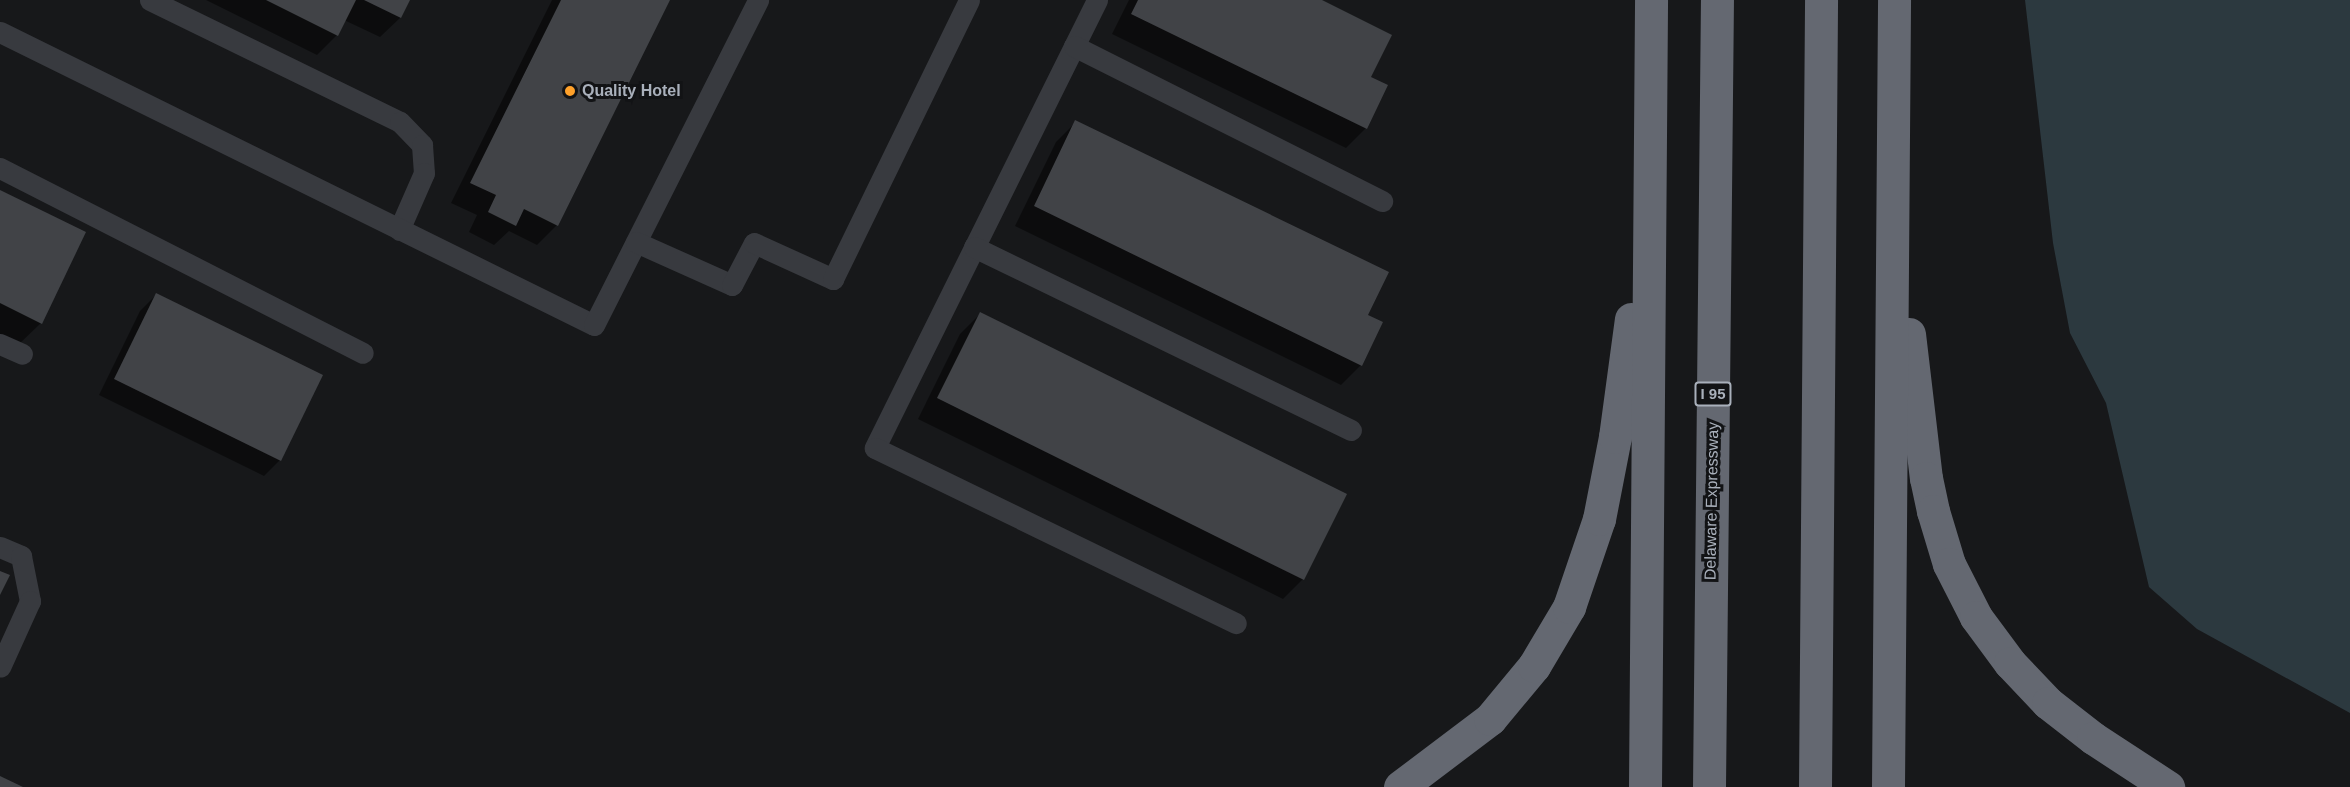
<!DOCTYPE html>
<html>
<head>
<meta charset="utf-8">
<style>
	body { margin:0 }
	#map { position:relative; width:2350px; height:787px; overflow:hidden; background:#17181a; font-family:Helvetica,sans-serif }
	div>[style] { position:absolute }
	.water>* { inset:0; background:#2c393f }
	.shadow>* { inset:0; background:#0007 }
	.building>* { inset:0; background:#414347 }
	.service>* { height:21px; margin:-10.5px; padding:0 10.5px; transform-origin:10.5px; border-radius:10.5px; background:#383a3f }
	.motorway>* { height:33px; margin:-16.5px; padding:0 16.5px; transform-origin:16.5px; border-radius:16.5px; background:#646871 }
	.dots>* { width:16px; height:16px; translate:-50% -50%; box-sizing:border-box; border:3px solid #121315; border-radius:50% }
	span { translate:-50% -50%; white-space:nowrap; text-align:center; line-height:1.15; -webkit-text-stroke:6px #121315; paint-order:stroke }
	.shield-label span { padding:2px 4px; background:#121315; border:2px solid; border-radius:4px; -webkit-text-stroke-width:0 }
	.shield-label { font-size:15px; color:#a9b0bb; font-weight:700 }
	.poi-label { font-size:16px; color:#a9b0bb; font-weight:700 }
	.left { translate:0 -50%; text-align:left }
	.street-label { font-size:16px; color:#a9b0bb }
</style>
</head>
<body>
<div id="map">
	<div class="water">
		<i style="clip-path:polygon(2025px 0,2350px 0,2350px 713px,2197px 629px,2149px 587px,2106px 403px,2070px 333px,2053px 243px)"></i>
	</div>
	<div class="shadow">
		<i style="clip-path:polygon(206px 0,409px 0,400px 18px,380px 37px,344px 20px,337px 35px,317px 55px)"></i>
		<i style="clip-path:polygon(552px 0,669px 0,557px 225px,537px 245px,509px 231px,494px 245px,469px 232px,477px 215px,451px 203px)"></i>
		<i style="clip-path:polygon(1129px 0,1318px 0,1369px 78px,1366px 128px,1346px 148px,1112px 34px)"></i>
		<i style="clip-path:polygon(1076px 122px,1366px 315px,1361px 365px,1341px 385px,1015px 226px,1056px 142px)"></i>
		<i style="clip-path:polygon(0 192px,41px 323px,16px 347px,0 339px)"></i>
		<i style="clip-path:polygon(156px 295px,280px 460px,264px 476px,99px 395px,140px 311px)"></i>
		<i style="clip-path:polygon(980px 314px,1303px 579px,1283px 599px,918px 419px,960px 334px)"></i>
	</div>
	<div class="building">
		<i style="clip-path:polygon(266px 0,356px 0,338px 36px)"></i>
		<i style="clip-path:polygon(364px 0,410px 0,401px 18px)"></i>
		<i style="clip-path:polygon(561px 0,670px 0,558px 226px,524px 209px,516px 226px,488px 212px,496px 195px,470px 183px)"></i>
		<i style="clip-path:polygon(1138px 0,1322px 0,1392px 35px,1371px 77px,1388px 85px,1367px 129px,1131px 14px)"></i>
		<i style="clip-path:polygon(1075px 120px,1389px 272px,1368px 315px,1383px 322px,1362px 366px,1034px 206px)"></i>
		<i style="clip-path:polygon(0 190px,86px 232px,42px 324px,0 303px)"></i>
		<i style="clip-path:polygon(156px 293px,323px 375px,281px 461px,114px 379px)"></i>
		<i style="clip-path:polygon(980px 312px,1347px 494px,1304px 580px,937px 398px)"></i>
		<i style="clip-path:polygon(0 571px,10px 575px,0 595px)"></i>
		<i style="clip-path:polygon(0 776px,23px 787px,0 787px)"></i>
	</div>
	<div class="service">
		<i style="left:150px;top:0;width:278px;rotate:26deg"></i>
		<i style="left:400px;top:122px;width:32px;rotate:46deg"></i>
		<i style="left:422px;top:145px;width:28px;rotate:86deg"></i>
		<i style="left:424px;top:173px;width:62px;rotate:113.7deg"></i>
		<i style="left:1097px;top:0;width:500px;rotate:116.4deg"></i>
		<i style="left:875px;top:448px;width:401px;rotate:25.9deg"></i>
		<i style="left:0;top:32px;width:662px;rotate:26.26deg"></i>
		<i style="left:594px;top:325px;width:364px;rotate:-63.2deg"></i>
		<i style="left:1074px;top:46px;width:345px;rotate:26.7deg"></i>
		<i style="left:0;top:168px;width:407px;rotate:27deg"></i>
		<i style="left:636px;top:242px;width:105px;rotate:24.1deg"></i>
		<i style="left:732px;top:285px;width:47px;rotate:-62.4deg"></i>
		<i style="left:754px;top:243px;width:87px;rotate:24.5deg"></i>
		<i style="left:833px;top:279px;width:310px;rotate:-64deg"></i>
		<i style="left:974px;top:247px;width:419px;rotate:25.9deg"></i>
		<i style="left:0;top:344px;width:24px;rotate:24deg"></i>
		<i style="left:0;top:547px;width:23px;rotate:23deg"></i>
		<i style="left:21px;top:556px;width:46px;rotate:78.7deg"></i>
		<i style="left:30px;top:601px;width:72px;rotate:114.4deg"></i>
	</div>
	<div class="motorway">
		<i style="left:1909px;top:334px;width:145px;rotate:83.3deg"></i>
		<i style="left:1926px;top:478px;width:34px;rotate:78deg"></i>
		<i style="left:1933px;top:511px;width:55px;rotate:73.2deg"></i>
		<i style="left:1949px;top:564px;width:59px;rotate:63deg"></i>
		<i style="left:1976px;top:617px;width:57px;rotate:53.5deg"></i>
		<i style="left:2010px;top:663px;width:55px;rotate:46.5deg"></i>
		<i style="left:2048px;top:703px;width:57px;rotate:37.9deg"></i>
		<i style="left:2093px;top:738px;width:90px;rotate:33.2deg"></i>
		<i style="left:1400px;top:787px;width:113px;rotate:-37.1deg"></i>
		<i style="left:1490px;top:719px;width:69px;rotate:-50.3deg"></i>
		<i style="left:1534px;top:666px;width:69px;rotate:-59.3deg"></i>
		<i style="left:1569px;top:607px;width:93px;rotate:-71.2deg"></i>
		<i style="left:1599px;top:519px;width:84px;rotate:-79deg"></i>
		<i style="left:1615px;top:437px;width:119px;rotate:-82.3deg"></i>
		<i style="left:1645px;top:787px;width:787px;rotate:-89.56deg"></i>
		<i style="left:1709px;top:787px;width:787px;rotate:-89.42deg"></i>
		<i style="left:1815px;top:787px;width:787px;rotate:-89.56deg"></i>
		<i style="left:1888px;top:787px;width:787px;rotate:-89.56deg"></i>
	</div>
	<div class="dots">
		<i style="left:570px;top:91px;background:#ffa12a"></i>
	</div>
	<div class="shield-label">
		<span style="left:1713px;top:394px">I 95</span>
	</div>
	<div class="poi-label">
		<span class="left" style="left:582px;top:91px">Quality Hotel</span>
	</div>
	<div class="street-label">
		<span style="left:1712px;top:501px;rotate:-89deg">Delaware Expressway</span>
	</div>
</div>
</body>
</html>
